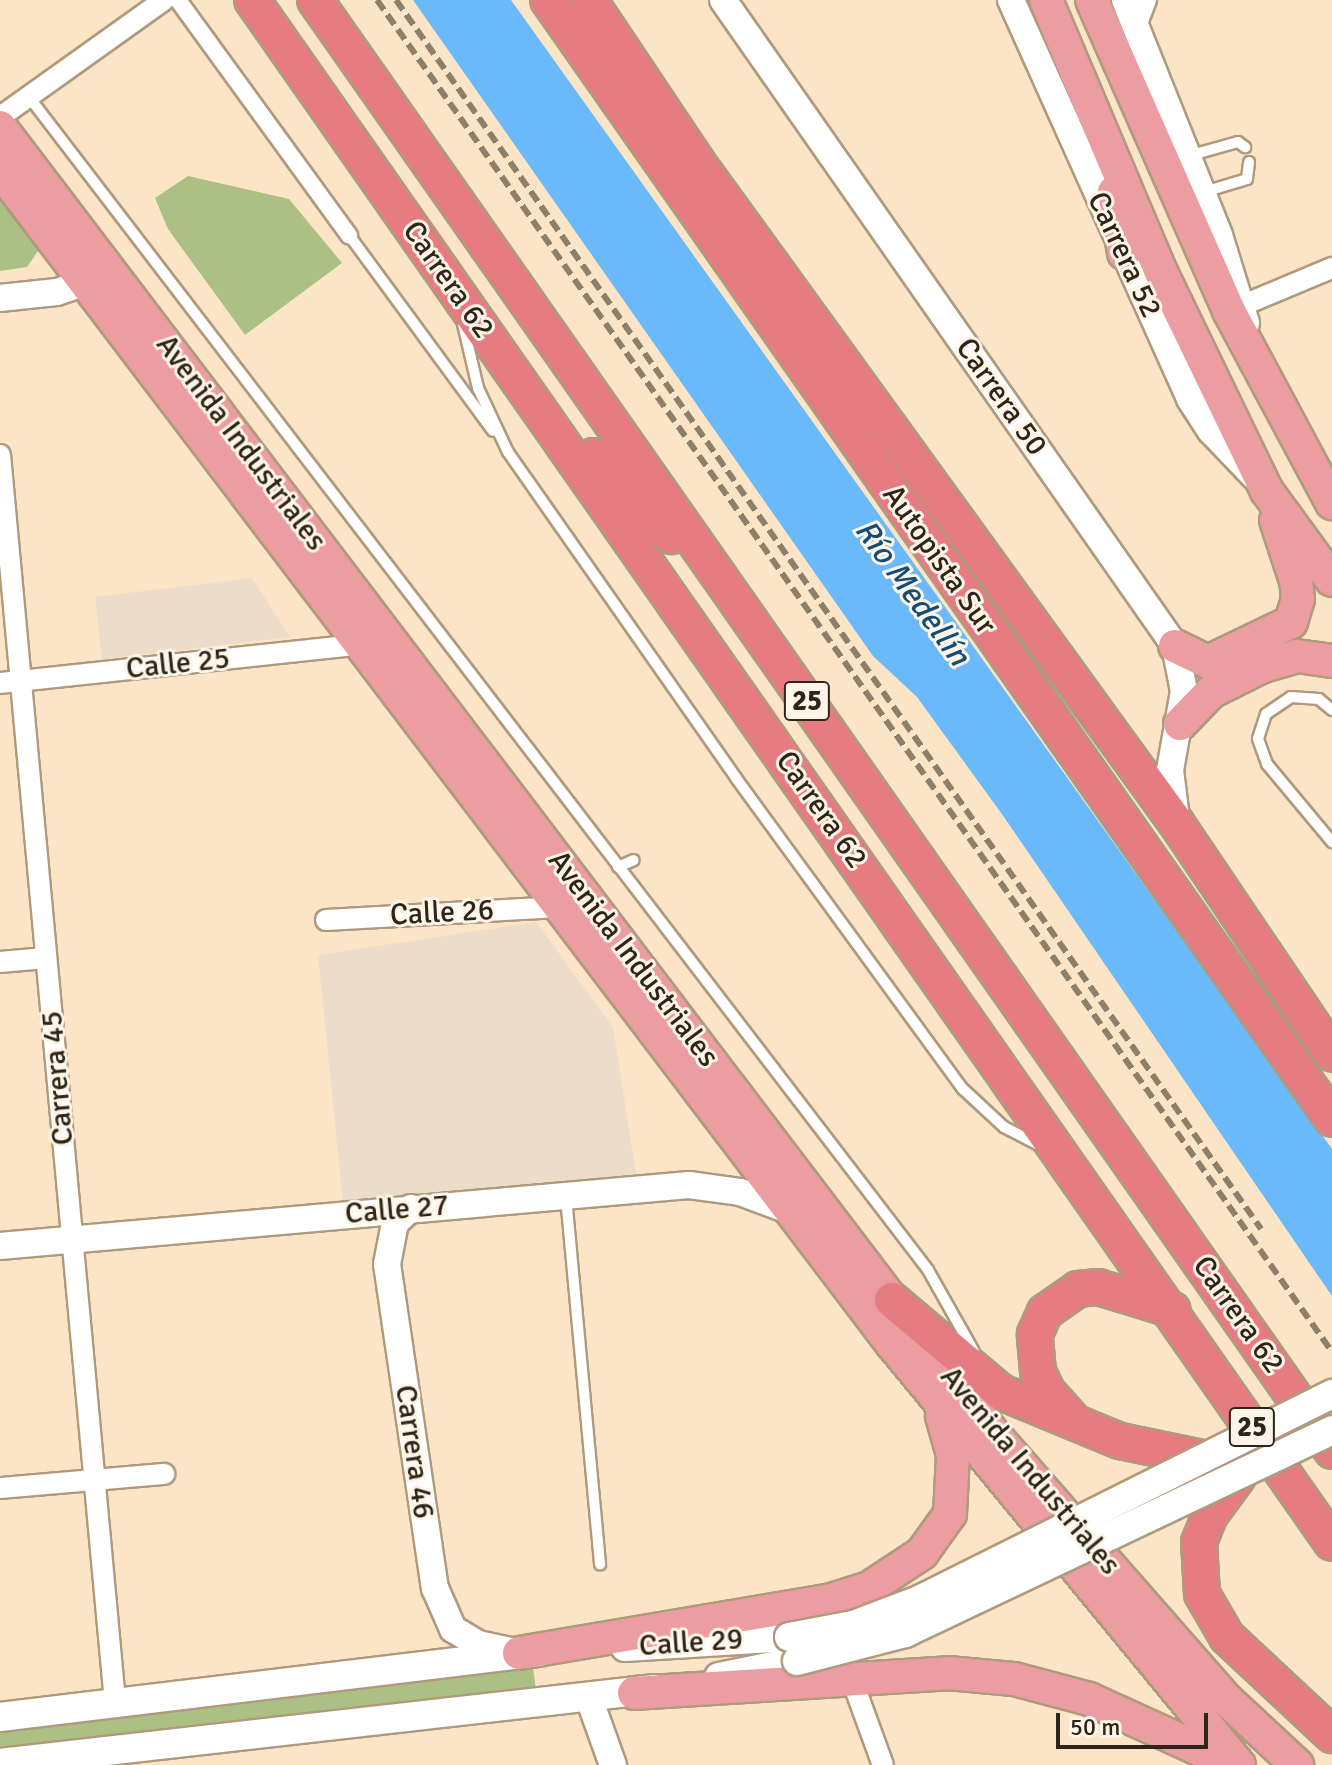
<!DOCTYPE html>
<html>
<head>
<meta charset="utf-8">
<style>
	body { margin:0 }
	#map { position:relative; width:1332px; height:1765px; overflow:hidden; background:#fbe5c6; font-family:Signika,sans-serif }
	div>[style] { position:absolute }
	.medical>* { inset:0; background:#ecdcca }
	.green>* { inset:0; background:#abc082 }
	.water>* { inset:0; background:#6ab9fa }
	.roads { filter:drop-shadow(2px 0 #af9a7d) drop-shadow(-2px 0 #af9a7d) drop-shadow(0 2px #af9a7d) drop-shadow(0 -2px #af9a7d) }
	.service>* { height:10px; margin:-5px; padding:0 5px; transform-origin:5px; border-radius:5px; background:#fff }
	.pedestrian>* { height:16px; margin:-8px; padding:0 8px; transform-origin:8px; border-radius:8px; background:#fff }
	.minor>* { height:20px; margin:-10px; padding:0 10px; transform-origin:10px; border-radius:10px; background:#fff }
	.tertiary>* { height:26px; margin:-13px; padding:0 13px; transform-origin:13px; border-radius:13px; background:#fff }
	.secondary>* { height:28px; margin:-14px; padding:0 14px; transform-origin:14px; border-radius:14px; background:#fff }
	.primary>* { height:32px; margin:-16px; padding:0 16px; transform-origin:16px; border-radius:16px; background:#ec9da1 }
	.trunk>* { height:34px; margin:-17px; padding:0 17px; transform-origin:17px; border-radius:17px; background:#e67c82 }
	.rail>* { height:6px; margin-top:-3px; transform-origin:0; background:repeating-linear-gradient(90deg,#8d7f6a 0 12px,transparent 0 18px) }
	.bridges { filter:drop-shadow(2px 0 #af9a7d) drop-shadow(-2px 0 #af9a7d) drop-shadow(0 2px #af9a7d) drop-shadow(0 -2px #af9a7d) }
	.secondary-bridge>* { height:28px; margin:-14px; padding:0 14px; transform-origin:14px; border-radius:14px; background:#fff }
	span { translate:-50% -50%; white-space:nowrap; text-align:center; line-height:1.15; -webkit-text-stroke:6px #fef5e8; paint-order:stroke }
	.shield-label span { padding:2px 6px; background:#fef5e8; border:2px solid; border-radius:6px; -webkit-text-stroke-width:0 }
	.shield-label { font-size:28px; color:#2d2519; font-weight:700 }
	.street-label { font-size:30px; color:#2d2519 }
	.water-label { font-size:32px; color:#134d77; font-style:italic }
	.scale { position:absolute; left:1056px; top:1713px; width:152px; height:36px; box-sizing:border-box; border:4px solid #2d2519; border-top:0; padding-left:10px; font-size:24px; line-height:28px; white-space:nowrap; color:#2d2519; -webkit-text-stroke:6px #fef5e8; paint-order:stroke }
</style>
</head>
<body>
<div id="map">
	<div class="medical">
		<i style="clip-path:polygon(252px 578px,290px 637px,102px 659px,95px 597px)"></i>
		<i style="clip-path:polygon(536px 922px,613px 1027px,636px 1174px,343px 1203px,318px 955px)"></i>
	</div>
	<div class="green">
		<i style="clip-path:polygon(188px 176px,289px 199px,342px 263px,245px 335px,168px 229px,155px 198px)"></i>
		<i style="clip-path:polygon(0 185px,40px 248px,27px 267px,0 271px)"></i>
		<i style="clip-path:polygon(533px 1667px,536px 1690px,0 1755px,0 1732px)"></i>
	</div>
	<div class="water">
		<i style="clip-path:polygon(413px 0,511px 0,1264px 1053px,1332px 1149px,1332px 1296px,1004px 817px,917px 697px,873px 656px)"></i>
	</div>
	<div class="roads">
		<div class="service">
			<i style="left:29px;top:97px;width:1478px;rotate:52.53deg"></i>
			<i style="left:928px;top:1270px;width:92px;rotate:60.6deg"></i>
			<i style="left:1188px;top:156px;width:52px;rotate:-15.6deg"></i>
			<i style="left:1238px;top:142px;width:9px;rotate:36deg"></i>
			<i style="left:1204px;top:192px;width:45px;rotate:-16.8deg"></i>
			<i style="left:1247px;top:179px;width:17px;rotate:-83deg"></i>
			<i style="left:349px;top:235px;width:243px;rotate:53.7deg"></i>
			<i style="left:463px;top:324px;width:66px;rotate:76.8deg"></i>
			<i style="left:478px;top:388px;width:71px;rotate:64.9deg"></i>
			<i style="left:508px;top:452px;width:398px;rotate:55deg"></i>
			<i style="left:736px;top:778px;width:385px;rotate:53.9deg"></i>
			<i style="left:963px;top:1089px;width:56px;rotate:42.8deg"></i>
			<i style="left:1004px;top:1127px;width:42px;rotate:27.2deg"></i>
			<i style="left:1332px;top:710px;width:17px;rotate:-140deg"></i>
			<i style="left:1319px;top:699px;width:28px;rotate:-176deg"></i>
			<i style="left:1291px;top:697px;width:30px;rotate:146deg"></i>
			<i style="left:1266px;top:714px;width:26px;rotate:108deg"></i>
			<i style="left:1258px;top:739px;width:27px;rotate:70deg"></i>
			<i style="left:1267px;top:764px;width:102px;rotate:50.2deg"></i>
			<i style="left:618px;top:867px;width:17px;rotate:-24deg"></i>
			<i style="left:566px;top:1197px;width:369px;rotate:84.7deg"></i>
		</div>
		<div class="pedestrian">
			<i style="left:178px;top:0;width:291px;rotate:54deg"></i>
		</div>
		<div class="minor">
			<i style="left:1136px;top:26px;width:28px;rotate:-69deg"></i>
			<i style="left:0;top:117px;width:201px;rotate:-35.5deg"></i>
			<i style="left:1229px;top:311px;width:112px;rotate:-22.7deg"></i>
			<i style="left:0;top:455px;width:1252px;rotate:84.73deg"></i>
			<i style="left:0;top:683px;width:358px;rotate:-6.1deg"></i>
			<i style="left:326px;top:920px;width:231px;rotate:-3.2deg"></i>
			<i style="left:0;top:962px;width:46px;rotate:-5deg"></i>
			<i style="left:0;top:1488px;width:165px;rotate:-4.9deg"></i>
			<i style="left:852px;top:1680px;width:90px;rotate:70deg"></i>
		</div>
		<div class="tertiary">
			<i style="left:723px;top:0;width:788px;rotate:55.02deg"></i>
			<i style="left:1175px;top:646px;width:46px;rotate:78.7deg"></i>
			<i style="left:1184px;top:691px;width:80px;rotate:100deg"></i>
			<i style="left:1170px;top:770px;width:48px;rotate:82.9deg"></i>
			<i style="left:1011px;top:0;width:437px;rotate:65.8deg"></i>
			<i style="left:1190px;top:399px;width:38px;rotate:57deg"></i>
			<i style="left:1211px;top:431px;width:62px;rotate:46.3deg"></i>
			<i style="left:1125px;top:0;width:253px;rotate:68.2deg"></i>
			<i style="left:1219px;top:235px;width:92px;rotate:72.9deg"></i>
			<i style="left:0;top:298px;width:57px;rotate:-6deg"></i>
			<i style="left:57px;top:292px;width:46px;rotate:-18.8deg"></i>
			<i style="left:411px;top:1208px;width:22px;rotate:137deg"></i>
			<i style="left:395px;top:1223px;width:42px;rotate:101deg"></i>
			<i style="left:387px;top:1264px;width:328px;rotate:81.6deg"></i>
			<i style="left:435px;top:1588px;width:45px;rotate:66.3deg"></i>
			<i style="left:453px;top:1629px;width:29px;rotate:31deg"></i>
			<i style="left:478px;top:1644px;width:38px;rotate:12deg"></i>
			<i style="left:0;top:1246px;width:692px;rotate:-5.06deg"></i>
			<i style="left:689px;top:1185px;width:51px;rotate:7.8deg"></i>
			<i style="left:740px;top:1192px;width:54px;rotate:20.4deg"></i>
			<i style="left:589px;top:1698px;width:71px;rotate:70.3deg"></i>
		</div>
		<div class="secondary">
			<i style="left:625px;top:1647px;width:164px;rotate:-3.5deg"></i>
			<i style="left:719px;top:1677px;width:80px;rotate:-11.6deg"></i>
			<i style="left:0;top:1717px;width:543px;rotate:-6.88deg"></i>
			<i style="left:0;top:1763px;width:659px;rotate:-6.45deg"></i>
		</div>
		<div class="primary">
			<i style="left:1046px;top:0;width:295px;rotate:67.1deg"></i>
			<i style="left:1161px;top:272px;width:243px;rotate:64.2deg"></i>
			<i style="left:1267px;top:491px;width:110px;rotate:53.9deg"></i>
			<i style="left:1092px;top:0;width:340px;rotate:66.2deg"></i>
			<i style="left:1229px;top:311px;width:218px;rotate:61.8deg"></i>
			<i style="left:0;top:127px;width:1639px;rotate:52.76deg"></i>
			<i style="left:992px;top:1432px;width:356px;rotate:48.8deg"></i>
			<i style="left:1227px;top:1700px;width:96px;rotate:42.9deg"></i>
			<i style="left:0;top:170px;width:1476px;rotate:52.77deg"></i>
			<i style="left:893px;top:1345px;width:544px;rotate:50.52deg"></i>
			<i style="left:1114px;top:192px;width:62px;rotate:80.7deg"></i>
			<i style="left:1175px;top:646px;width:37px;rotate:26deg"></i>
			<i style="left:1208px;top:662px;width:92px;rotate:-25.7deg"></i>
			<i style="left:1291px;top:622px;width:24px;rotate:-73deg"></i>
			<i style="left:1298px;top:599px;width:18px;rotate:-96deg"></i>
			<i style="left:1296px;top:581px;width:64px;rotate:-108.2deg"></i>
			<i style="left:1180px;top:724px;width:45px;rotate:-45.9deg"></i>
			<i style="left:1211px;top:692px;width:58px;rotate:-26.6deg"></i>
			<i style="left:1263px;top:666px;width:35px;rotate:-16deg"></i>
			<i style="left:1297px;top:656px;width:35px;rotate:8deg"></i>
			<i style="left:519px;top:1653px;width:313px;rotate:-9.6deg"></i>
			<i style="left:828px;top:1601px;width:43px;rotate:-17.6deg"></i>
			<i style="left:869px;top:1588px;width:64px;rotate:-33.4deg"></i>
			<i style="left:922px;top:1553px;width:48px;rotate:-54.3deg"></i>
			<i style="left:950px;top:1514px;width:59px;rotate:-87.1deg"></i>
			<i style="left:953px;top:1455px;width:41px;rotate:-105.8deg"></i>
			<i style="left:634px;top:1693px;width:315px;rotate:-3.6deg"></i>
			<i style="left:948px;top:1673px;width:66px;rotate:5.2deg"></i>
			<i style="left:1014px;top:1679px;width:78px;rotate:14.9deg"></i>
			<i style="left:1089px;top:1699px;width:149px;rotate:24.5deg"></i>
		</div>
		<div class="trunk">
			<i style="left:252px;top:0;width:1883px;rotate:55.01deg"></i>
			<i style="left:315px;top:0;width:1772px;rotate:54.97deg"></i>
			<i style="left:548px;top:0;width:1366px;rotate:54.98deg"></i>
			<i style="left:589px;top:0;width:196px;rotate:56.2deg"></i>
			<i style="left:698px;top:163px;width:816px;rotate:54.07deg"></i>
			<i style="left:1177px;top:824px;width:277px;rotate:56deg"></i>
			<i style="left:593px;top:456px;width:112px;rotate:45.7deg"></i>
			<i style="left:892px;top:1300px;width:143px;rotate:40.2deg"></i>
			<i style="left:1001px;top:1392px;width:129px;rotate:22.4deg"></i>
			<i style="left:1120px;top:1441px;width:85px;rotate:11.6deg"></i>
			<i style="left:1071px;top:1418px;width:36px;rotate:-132deg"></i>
			<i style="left:1047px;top:1391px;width:21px;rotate:-115deg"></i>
			<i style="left:1038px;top:1372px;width:38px;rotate:-95deg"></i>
			<i style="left:1035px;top:1334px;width:24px;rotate:-66deg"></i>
			<i style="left:1045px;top:1312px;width:40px;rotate:-34.9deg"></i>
			<i style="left:1078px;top:1289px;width:20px;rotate:-6deg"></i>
			<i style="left:1098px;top:1287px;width:78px;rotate:17deg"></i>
			<i style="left:1238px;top:1477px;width:47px;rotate:126.4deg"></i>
			<i style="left:1210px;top:1515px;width:29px;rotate:112deg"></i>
			<i style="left:1199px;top:1542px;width:52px;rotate:86.7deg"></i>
			<i style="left:1202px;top:1594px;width:50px;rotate:59.8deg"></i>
			<i style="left:1227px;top:1637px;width:144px;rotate:43deg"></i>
		</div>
	</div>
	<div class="rail">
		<i style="left:377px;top:0;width:1655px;rotate:54.76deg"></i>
		<i style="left:396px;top:0;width:1503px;rotate:54.86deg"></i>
	</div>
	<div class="bridges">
		<div class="secondary-bridge">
			<i style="left:789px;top:1637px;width:65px;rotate:-10.6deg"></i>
			<i style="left:853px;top:1625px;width:71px;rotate:-20.7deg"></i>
			<i style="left:919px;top:1600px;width:462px;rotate:-26.5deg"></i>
			<i style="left:797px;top:1661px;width:112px;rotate:-14.5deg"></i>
			<i style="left:905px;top:1633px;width:473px;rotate:-25.4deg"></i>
		</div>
	</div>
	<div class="shield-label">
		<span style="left:807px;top:701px">25</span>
		<span style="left:1252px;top:1427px">25</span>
	</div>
	<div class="street-label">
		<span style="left:1124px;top:255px;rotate:65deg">Carrera 52</span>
		<span style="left:448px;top:280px;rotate:55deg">Carrera 62</span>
		<span style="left:1001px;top:397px;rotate:55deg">Carrera 50</span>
		<span style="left:241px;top:443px;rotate:53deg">Avenida Industriales</span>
		<span style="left:939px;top:560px;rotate:55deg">Autopista Sur</span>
		<span style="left:178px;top:664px;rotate:-6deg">Calle 25</span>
		<span style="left:821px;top:810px;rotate:55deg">Carrera 62</span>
		<span style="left:442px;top:913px;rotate:-3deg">Calle 26</span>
		<span style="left:633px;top:959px;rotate:53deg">Avenida Industriales</span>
		<span style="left:58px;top:1078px;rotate:-95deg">Carrera 45</span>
		<span style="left:397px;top:1210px;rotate:-5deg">Calle 27</span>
		<span style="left:1238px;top:1315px;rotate:55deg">Carrera 62</span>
		<span style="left:414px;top:1452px;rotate:82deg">Carrera 46</span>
		<span style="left:1030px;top:1471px;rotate:50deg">Avenida Industriales</span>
		<span style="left:691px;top:1643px;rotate:-4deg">Calle 29</span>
	</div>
	<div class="water-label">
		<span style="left:912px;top:593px;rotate:54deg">Río Medellín</span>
	</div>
	<div class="scale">50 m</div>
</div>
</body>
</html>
